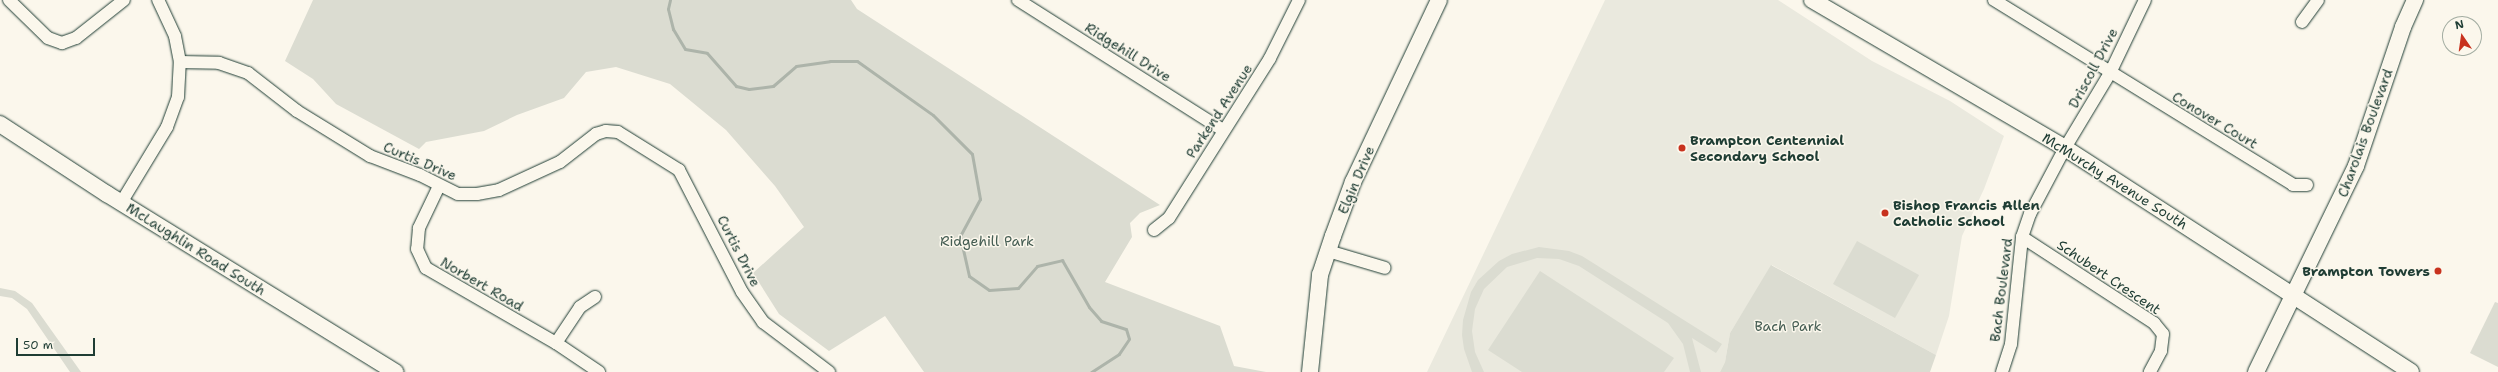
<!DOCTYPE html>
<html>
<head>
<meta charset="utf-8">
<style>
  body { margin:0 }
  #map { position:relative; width:2498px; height:372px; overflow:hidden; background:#fbf7ec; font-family:"Shantell Sans",sans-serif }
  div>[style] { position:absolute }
  .built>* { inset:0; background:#eae9de }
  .green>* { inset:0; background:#dbdcd1 }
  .stream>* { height:3px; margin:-1.5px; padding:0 1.5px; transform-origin:1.5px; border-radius:1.5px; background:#adb4aa }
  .roads { filter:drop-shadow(0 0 1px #1f3d34) drop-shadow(0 0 1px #1f3d34) }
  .street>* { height:12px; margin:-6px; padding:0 6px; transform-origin:6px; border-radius:6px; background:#fbf7ec }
  .secondary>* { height:16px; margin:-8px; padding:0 8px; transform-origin:8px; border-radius:8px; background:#fbf7ec }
  .dots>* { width:11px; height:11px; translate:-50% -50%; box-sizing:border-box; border:2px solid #fbf7ec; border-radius:50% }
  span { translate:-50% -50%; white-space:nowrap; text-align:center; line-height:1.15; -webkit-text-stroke:3px #fbf7ec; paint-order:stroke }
  .street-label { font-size:14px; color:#1f3d34 }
  .poi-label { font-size:14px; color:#1f3d34; font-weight:700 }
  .left { translate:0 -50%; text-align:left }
  .right { translate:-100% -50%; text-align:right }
  .park-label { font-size:14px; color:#455d53 }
  .north { position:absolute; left:2442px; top:16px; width:40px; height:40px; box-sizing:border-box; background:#fbf7ec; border:1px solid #a3ada2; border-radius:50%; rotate:347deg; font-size:11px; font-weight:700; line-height:16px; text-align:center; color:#1f3d34 }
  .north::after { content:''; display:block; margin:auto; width:14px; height:18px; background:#c8321e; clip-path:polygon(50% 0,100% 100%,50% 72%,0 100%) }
  .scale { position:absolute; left:16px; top:338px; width:79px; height:18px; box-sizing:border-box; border:2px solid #1f3d34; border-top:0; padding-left:5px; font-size:12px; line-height:14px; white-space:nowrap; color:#1f3d34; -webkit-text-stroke:3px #fbf7ec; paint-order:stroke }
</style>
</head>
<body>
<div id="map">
  <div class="built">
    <i style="clip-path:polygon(1605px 0,1778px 0,1872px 61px,1950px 101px,2004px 136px,1984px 189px,1962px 236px,1949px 316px,1936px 355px,1772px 265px,1730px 333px,1725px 362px,1720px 372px,1427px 372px)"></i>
  </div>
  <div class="green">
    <i style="clip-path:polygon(313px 0,851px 0,857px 9px,1160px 205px,1140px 213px,1130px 223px,1132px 237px,1105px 282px,1220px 326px,1234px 366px,1266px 372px,924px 372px,885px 316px,829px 351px,779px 314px,753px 273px,804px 227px,775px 186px,726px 130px,670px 84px,616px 67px,586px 72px,564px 98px,517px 115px,484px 131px,426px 142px,419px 149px,336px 104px,313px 79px,285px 61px)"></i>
    <i style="clip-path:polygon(1857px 241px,1919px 275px,1895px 318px,1833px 284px)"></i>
    <i style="clip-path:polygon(1539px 247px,1569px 251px,1582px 256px,1722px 344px,1716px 353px,1692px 338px,1701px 372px,1690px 372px,1683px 344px,1668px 323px,1579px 266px,1559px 259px,1537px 258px,1507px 267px,1484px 289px,1475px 309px,1472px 331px,1475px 352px,1484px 372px,1472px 372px,1464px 349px,1462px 335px,1463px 320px,1471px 292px,1478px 280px,1499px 261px,1512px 254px)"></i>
    <i style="clip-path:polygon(1771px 265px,1936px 355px,1930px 372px,1720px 372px,1725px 362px,1730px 333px)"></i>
    <i style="clip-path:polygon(1540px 271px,1674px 358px,1664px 372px,1522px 372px,1488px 350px)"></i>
    <i style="clip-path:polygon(0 288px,15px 291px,32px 303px,81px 372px,70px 372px,27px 309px,12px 298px,0 296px)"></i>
    <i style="clip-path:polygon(2495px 302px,2498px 303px,2498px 367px,2470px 353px)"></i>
  </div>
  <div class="stream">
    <i style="left:670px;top:0;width:9px;rotate:103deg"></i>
    <i style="left:668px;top:9px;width:21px;rotate:76deg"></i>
    <i style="left:673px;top:29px;width:23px;rotate:59deg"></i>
    <i style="left:685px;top:49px;width:22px;rotate:10deg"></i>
    <i style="left:707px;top:53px;width:44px;rotate:48.7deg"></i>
    <i style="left:736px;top:86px;width:13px;rotate:13deg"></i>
    <i style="left:749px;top:89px;width:24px;rotate:-7deg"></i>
    <i style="left:773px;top:86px;width:30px;rotate:-41deg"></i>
    <i style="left:796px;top:66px;width:34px;rotate:-8deg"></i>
    <i style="left:830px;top:61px;width:27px"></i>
    <i style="left:857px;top:61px;width:93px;rotate:35.4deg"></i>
    <i style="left:933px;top:115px;width:55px;rotate:45deg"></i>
    <i style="left:972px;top:154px;width:46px;rotate:79.9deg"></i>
    <i style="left:980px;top:199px;width:42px;rotate:118.4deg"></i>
    <i style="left:960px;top:236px;width:41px;rotate:77.3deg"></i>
    <i style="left:969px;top:276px;width:24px;rotate:35deg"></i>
    <i style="left:989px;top:290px;width:29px;rotate:-4deg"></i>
    <i style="left:1018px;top:288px;width:29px;rotate:-49deg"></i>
    <i style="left:1037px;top:266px;width:26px;rotate:-13deg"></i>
    <i style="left:1062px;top:260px;width:54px;rotate:60.1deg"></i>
    <i style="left:1089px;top:307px;width:18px;rotate:49deg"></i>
    <i style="left:1101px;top:321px;width:26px;rotate:18deg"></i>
    <i style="left:1126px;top:329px;width:10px;rotate:73deg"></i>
    <i style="left:1129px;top:339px;width:18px;rotate:124deg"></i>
    <i style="left:1119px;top:354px;width:33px;rotate:147deg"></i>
  </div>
  <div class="roads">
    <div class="street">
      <i style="left:9px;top:0;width:54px;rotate:44.3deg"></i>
      <i style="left:48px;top:38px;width:15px;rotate:20deg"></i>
      <i style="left:62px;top:43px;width:15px;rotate:-20deg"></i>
      <i style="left:76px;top:38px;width:61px;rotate:-38.4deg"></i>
      <i style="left:1018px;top:0;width:243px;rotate:32.4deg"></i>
      <i style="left:1994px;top:0;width:352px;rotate:31.7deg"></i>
      <i style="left:2293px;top:185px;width:14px"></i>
      <i style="left:2302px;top:22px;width:27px;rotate:-54deg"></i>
      <i style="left:180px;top:62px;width:39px;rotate:1deg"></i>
      <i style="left:219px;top:63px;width:31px;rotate:19deg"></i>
      <i style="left:248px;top:73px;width:62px;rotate:37.8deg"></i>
      <i style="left:297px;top:111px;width:86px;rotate:31.7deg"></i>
      <i style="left:370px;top:156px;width:53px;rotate:20.8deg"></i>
      <i style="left:420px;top:175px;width:42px;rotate:26.6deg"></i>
      <i style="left:458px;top:194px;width:19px"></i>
      <i style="left:477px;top:194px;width:22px;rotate:-10deg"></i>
      <i style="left:499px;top:190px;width:67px;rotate:-24.7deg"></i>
      <i style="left:560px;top:162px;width:46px;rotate:-37.9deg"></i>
      <i style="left:596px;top:134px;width:10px;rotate:-17deg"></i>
      <i style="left:606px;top:131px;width:12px;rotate:5deg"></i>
      <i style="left:618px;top:132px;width:72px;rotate:31.9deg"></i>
      <i style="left:679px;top:170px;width:137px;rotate:62.7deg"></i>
      <i style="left:742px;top:292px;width:37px;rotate:55deg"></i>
      <i style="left:763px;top:322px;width:83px;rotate:37.1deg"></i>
      <i style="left:439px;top:186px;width:47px;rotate:115.5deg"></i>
      <i style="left:419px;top:228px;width:21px;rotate:95deg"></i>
      <i style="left:417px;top:249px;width:21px;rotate:65deg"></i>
      <i style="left:426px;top:268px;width:150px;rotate:30deg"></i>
      <i style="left:556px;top:343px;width:52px;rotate:34deg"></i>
      <i style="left:121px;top:203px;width:89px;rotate:-58.8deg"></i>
      <i style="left:167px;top:127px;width:32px;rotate:-70deg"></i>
      <i style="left:178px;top:97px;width:35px;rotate:-87deg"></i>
      <i style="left:180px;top:62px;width:26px;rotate:-101deg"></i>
      <i style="left:175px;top:36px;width:40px;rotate:-115deg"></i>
      <i style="left:1154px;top:230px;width:19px;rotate:-39deg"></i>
      <i style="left:1169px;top:218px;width:189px;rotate:-57.7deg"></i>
      <i style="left:1270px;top:58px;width:65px;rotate:-63.4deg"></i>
      <i style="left:2022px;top:237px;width:158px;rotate:33.1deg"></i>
      <i style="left:2154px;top:323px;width:14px;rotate:51deg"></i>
      <i style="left:2163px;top:334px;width:17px;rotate:97deg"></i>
      <i style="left:2161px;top:351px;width:24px;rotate:118deg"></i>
      <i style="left:1328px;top:251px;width:59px;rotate:16.6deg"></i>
      <i style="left:556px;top:343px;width:43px;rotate:-56.3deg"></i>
      <i style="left:580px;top:307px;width:18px;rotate:-34deg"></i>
      <i style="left:2002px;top:372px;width:29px;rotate:-72deg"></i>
      <i style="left:2011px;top:344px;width:108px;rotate:-84.1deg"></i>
      <i style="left:2022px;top:237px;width:24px;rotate:-71deg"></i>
      <i style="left:2030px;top:214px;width:75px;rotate:-62.1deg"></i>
      <i style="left:2065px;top:148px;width:87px;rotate:-59deg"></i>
      <i style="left:2110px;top:73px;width:81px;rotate:-64.4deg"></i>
    </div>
    <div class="secondary">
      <i style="left:1812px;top:0;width:293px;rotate:30.3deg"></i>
      <i style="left:2065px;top:148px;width:412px;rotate:32.9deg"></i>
      <i style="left:0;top:124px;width:128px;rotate:33.2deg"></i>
      <i style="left:107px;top:194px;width:339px;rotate:31.7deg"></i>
      <i style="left:1310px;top:372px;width:98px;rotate:-84.1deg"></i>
      <i style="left:1320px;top:275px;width:41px;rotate:-71.6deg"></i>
      <i style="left:1333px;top:236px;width:58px;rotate:-69.7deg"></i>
      <i style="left:1353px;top:182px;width:201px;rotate:-64.7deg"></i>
      <i style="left:2256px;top:372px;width:229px;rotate:-64.1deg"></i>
      <i style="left:2356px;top:166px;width:147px;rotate:-71.3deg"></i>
      <i style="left:2403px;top:27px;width:30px;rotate:-66deg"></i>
    </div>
  </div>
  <div class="dots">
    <i style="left:1682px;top:148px;background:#c8321e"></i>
    <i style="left:1885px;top:213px;background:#c8321e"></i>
    <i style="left:2438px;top:271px;background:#c8321e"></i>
  </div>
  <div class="street-label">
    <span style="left:1128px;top:52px;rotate:32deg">Ridgehill Drive</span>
    <span style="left:2093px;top:68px;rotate:-62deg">Driscoll Drive</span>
    <span style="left:1219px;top:111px;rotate:-57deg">Parkend Avenue</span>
    <span style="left:2215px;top:120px;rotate:31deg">Conover Court</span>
    <span style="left:2365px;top:133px;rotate:-70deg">Charolais Boulevard</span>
    <span style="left:420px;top:161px;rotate:23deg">Curtis Drive</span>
    <span style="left:1356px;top:180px;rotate:-67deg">Elgin Drive</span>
    <span style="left:2115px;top:181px;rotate:32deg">McMurchy Avenue South</span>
    <span style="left:196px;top:249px;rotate:32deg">McLaughlin Road South</span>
    <span style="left:739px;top:251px;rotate:63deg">Curtis Drive</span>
    <span style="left:2109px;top:277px;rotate:34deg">Schubert Crescent</span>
    <span style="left:482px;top:284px;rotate:30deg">Norbert Road</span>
    <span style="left:2001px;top:290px;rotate:-83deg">Bach Boulevard</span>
  </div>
  <div class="poi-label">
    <span class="left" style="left:1690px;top:148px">Brampton Centennial<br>Secondary School</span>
    <span class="left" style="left:1893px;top:213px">Bishop Francis Allen<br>Catholic School</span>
    <span class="right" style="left:2430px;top:271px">Brampton Towers</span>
  </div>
  <div class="park-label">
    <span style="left:987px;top:241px">Ridgehill Park</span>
    <span style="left:1788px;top:326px">Bach Park</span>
  </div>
  <div class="north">N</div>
  <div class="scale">50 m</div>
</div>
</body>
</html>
